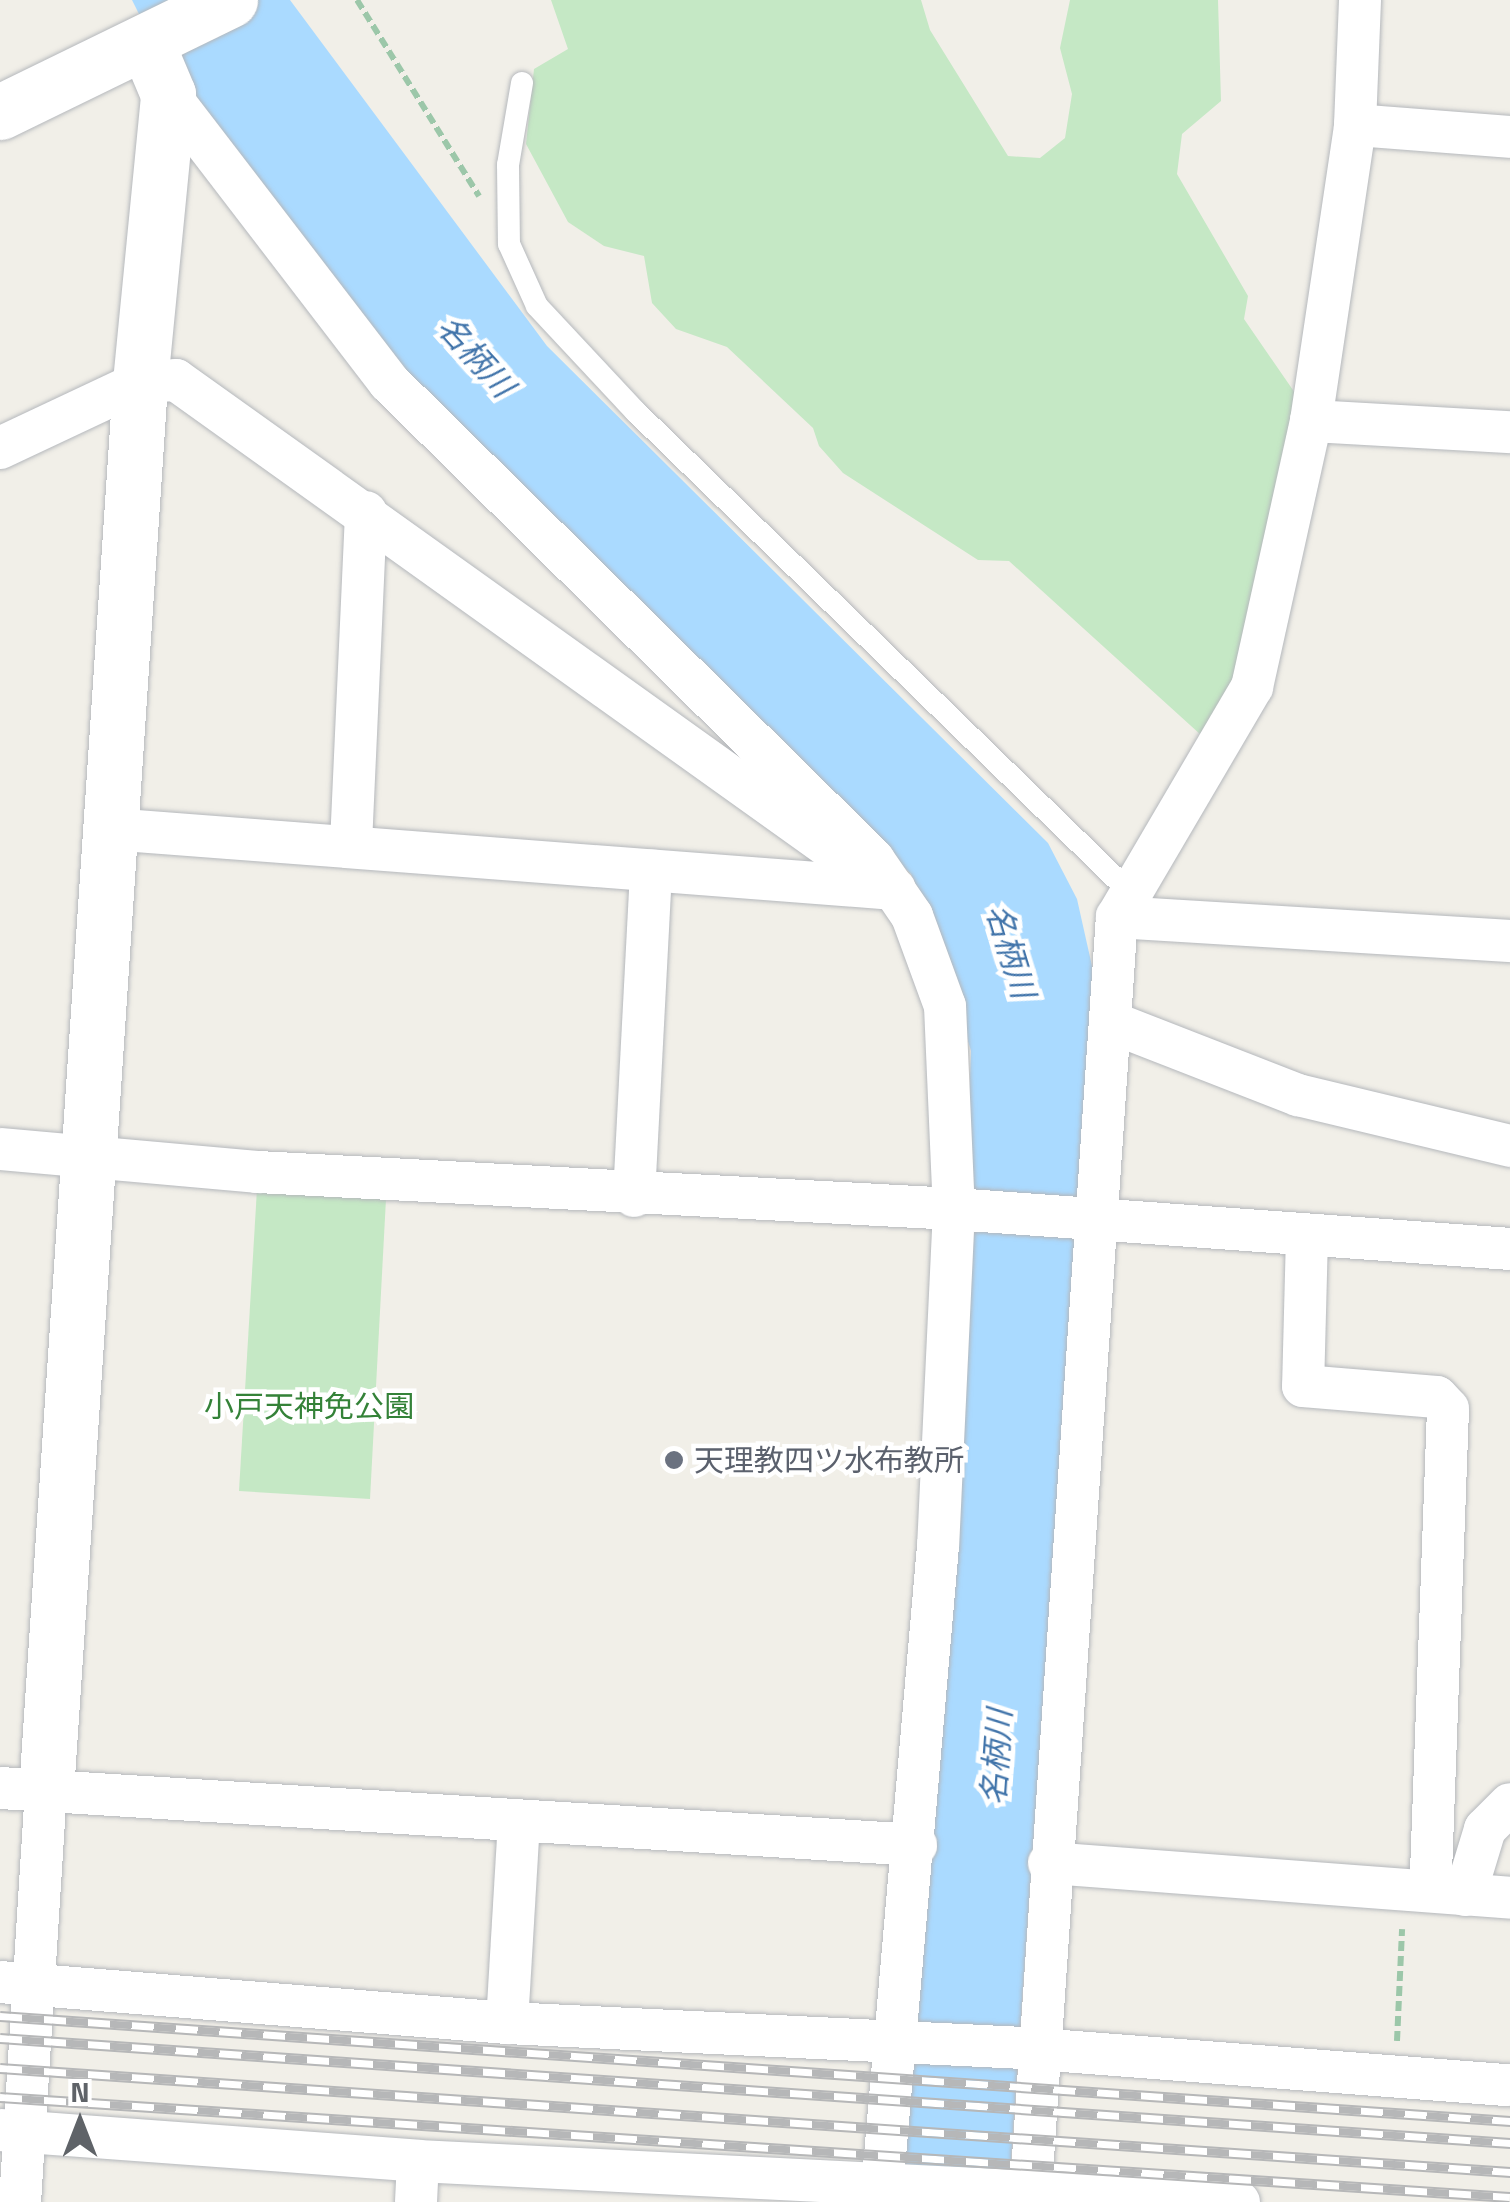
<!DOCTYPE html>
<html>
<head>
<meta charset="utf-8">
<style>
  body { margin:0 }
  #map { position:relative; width:1510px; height:2202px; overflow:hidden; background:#f1efe8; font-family:"Titillium Web","Noto Sans JP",sans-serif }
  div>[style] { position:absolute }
  .green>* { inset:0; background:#c5e8c5 }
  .water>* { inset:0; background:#aadaff }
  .path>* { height:6px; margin-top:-3px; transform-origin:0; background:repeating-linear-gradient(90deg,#9cc7a9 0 10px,transparent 0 15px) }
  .roads { filter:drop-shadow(0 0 2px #b5b8bc) drop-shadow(0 0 2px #b5b8bc) }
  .lane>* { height:22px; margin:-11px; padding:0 11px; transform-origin:11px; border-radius:11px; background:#fff }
  .street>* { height:42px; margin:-21px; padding:0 21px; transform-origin:21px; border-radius:21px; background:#fff }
  .secondary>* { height:55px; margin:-27.5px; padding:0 27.5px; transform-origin:27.5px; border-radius:27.5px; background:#fff }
  .rail>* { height:11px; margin-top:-5.5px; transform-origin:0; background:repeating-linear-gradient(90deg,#fff 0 22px,#b6b7b8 0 44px); box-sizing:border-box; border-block:2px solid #b6b7b8 }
  .dots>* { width:28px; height:28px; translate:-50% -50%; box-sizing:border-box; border:5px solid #fff; border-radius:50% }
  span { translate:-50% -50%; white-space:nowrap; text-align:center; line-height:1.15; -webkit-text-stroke:9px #fff; paint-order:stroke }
  .park-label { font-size:30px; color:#348238 }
  .worship-label { font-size:30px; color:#5b616d }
  .left { translate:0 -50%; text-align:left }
  .water-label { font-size:32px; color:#4174aa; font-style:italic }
  .north { position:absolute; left:30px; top:2072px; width:100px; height:100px; -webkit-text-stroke:8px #fff; paint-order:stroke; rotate:0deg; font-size:28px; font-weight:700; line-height:40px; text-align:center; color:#5f6368 }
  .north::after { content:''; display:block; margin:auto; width:35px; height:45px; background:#5f6368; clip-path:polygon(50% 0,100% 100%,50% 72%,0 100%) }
</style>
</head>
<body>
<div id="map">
  <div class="green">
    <i style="clip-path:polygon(551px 0,921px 0,930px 30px,1008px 156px,1040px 158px,1065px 138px,1072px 94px,1060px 48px,1070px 0,1218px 0,1221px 101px,1182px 134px,1177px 174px,1248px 296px,1244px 319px,1295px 393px,1295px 420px,1239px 673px,1201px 735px,1009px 561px,978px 560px,843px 473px,819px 446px,813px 428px,727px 347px,676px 329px,652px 303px,644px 256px,604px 246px,568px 222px,526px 144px,534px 69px,568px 49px)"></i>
    <i style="clip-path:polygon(258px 1172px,387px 1180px,370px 1499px,239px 1491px)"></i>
  </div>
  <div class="water">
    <i style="clip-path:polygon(132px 0,290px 0,547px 346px,1048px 843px,1077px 899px,1094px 975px,1008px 2202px,891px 2202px,958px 1397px,971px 1051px,929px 912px,911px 874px,449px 424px,176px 88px)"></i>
  </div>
  <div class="path">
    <i style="left:357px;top:0;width:231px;rotate:58.1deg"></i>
    <i style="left:1397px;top:2041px;width:112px;rotate:-87.4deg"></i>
  </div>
  <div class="roads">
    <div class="lane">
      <i style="left:522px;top:83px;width:83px;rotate:99.7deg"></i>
      <i style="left:508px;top:165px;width:79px;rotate:89.3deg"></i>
      <i style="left:509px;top:244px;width:68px;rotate:65.7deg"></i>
      <i style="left:537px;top:306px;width:144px;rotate:47deg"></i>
      <i style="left:635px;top:411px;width:692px;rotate:44.18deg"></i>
    </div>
    <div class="street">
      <i style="left:168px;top:94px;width:363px;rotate:52.5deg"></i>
      <i style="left:389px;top:382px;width:680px;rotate:44.58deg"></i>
      <i style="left:873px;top:859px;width:69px;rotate:55.6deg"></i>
      <i style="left:912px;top:916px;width:96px;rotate:69.9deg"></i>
      <i style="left:945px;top:1006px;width:203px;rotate:87.5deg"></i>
      <i style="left:954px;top:1209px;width:337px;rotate:92.7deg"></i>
      <i style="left:938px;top:1546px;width:658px;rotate:94.97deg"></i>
      <i style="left:1355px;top:125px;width:155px;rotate:4.4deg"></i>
      <i style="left:1311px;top:421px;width:199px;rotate:3.2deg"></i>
      <i style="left:0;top:448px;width:155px;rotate:-25.2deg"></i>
      <i style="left:140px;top:382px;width:36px;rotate:-3deg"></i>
      <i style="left:176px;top:380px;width:820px;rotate:35.57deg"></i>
      <i style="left:110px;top:829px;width:787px;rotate:4.37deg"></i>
      <i style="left:351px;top:844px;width:332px;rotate:-87.4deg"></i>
      <i style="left:1117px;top:917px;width:394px;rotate:3.5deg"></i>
      <i style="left:1113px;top:1023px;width:199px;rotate:21.3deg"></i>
      <i style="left:1298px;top:1095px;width:218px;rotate:13.5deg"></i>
      <i style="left:0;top:1149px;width:259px;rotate:5.1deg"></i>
      <i style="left:258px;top:1172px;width:697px;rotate:3.04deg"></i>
      <i style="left:954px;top:1209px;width:557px;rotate:4.11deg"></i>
      <i style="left:634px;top:1196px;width:326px;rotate:-87deg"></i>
      <i style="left:1307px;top:1236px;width:150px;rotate:91.5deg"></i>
      <i style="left:1303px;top:1386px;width:134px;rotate:4.7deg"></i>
      <i style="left:1437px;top:1397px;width:16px;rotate:47deg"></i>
      <i style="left:1448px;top:1409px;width:481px;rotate:92.1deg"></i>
      <i style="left:0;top:1788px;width:918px;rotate:3.56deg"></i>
      <i style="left:1049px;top:1863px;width:462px;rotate:4.3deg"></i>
      <i style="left:1465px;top:1895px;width:69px;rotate:-73.1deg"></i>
      <i style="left:1485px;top:1829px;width:35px;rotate:-45deg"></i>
      <i style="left:0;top:1982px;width:509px;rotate:4.62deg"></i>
      <i style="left:507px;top:2023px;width:518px;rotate:2.77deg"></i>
      <i style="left:1024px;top:2048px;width:487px;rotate:4.4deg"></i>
      <i style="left:507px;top:2023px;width:200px;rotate:-86.6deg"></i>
      <i style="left:0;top:2130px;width:419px;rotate:4.2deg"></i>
      <i style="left:418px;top:2161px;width:822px;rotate:2.86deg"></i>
      <i style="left:20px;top:2202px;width:412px;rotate:-86.4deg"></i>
      <i style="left:416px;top:2202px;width:41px;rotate:-87.2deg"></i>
      <i style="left:1030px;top:2202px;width:1288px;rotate:-86.13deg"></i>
      <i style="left:1117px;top:917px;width:267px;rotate:-59.6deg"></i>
      <i style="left:1252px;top:687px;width:272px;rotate:-77.5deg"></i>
      <i style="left:1311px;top:421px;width:299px;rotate:-81.5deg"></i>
      <i style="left:1355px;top:125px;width:125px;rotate:-87.7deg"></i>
    </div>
    <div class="secondary">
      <i style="left:0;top:112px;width:256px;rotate:-26deg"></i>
      <i style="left:46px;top:1791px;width:1412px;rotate:-86.18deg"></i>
      <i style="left:140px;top:382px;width:289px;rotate:-84.4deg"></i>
      <i style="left:168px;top:94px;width:56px;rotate:-112.9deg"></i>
    </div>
  </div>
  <div class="rail">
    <i style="left:0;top:2016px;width:1514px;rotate:3.98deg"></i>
    <i style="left:0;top:2038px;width:1514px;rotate:3.98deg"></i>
    <i style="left:0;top:2068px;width:1514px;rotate:3.94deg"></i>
    <i style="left:0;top:2097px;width:1513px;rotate:3.79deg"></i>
  </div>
  <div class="dots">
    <i style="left:674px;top:1460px;background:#6b7280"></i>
  </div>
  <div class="park-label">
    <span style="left:309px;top:1406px">小戸天神免公園</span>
  </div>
  <div class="worship-label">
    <span class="left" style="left:694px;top:1460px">天理教四ツ水布教所</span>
  </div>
  <div class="water-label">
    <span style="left:476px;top:356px;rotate:48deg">名柄川</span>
    <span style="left:1011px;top:951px;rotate:73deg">名柄川</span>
    <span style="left:996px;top:1757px;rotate:-86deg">名柄川</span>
  </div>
  <div class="north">N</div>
</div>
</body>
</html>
